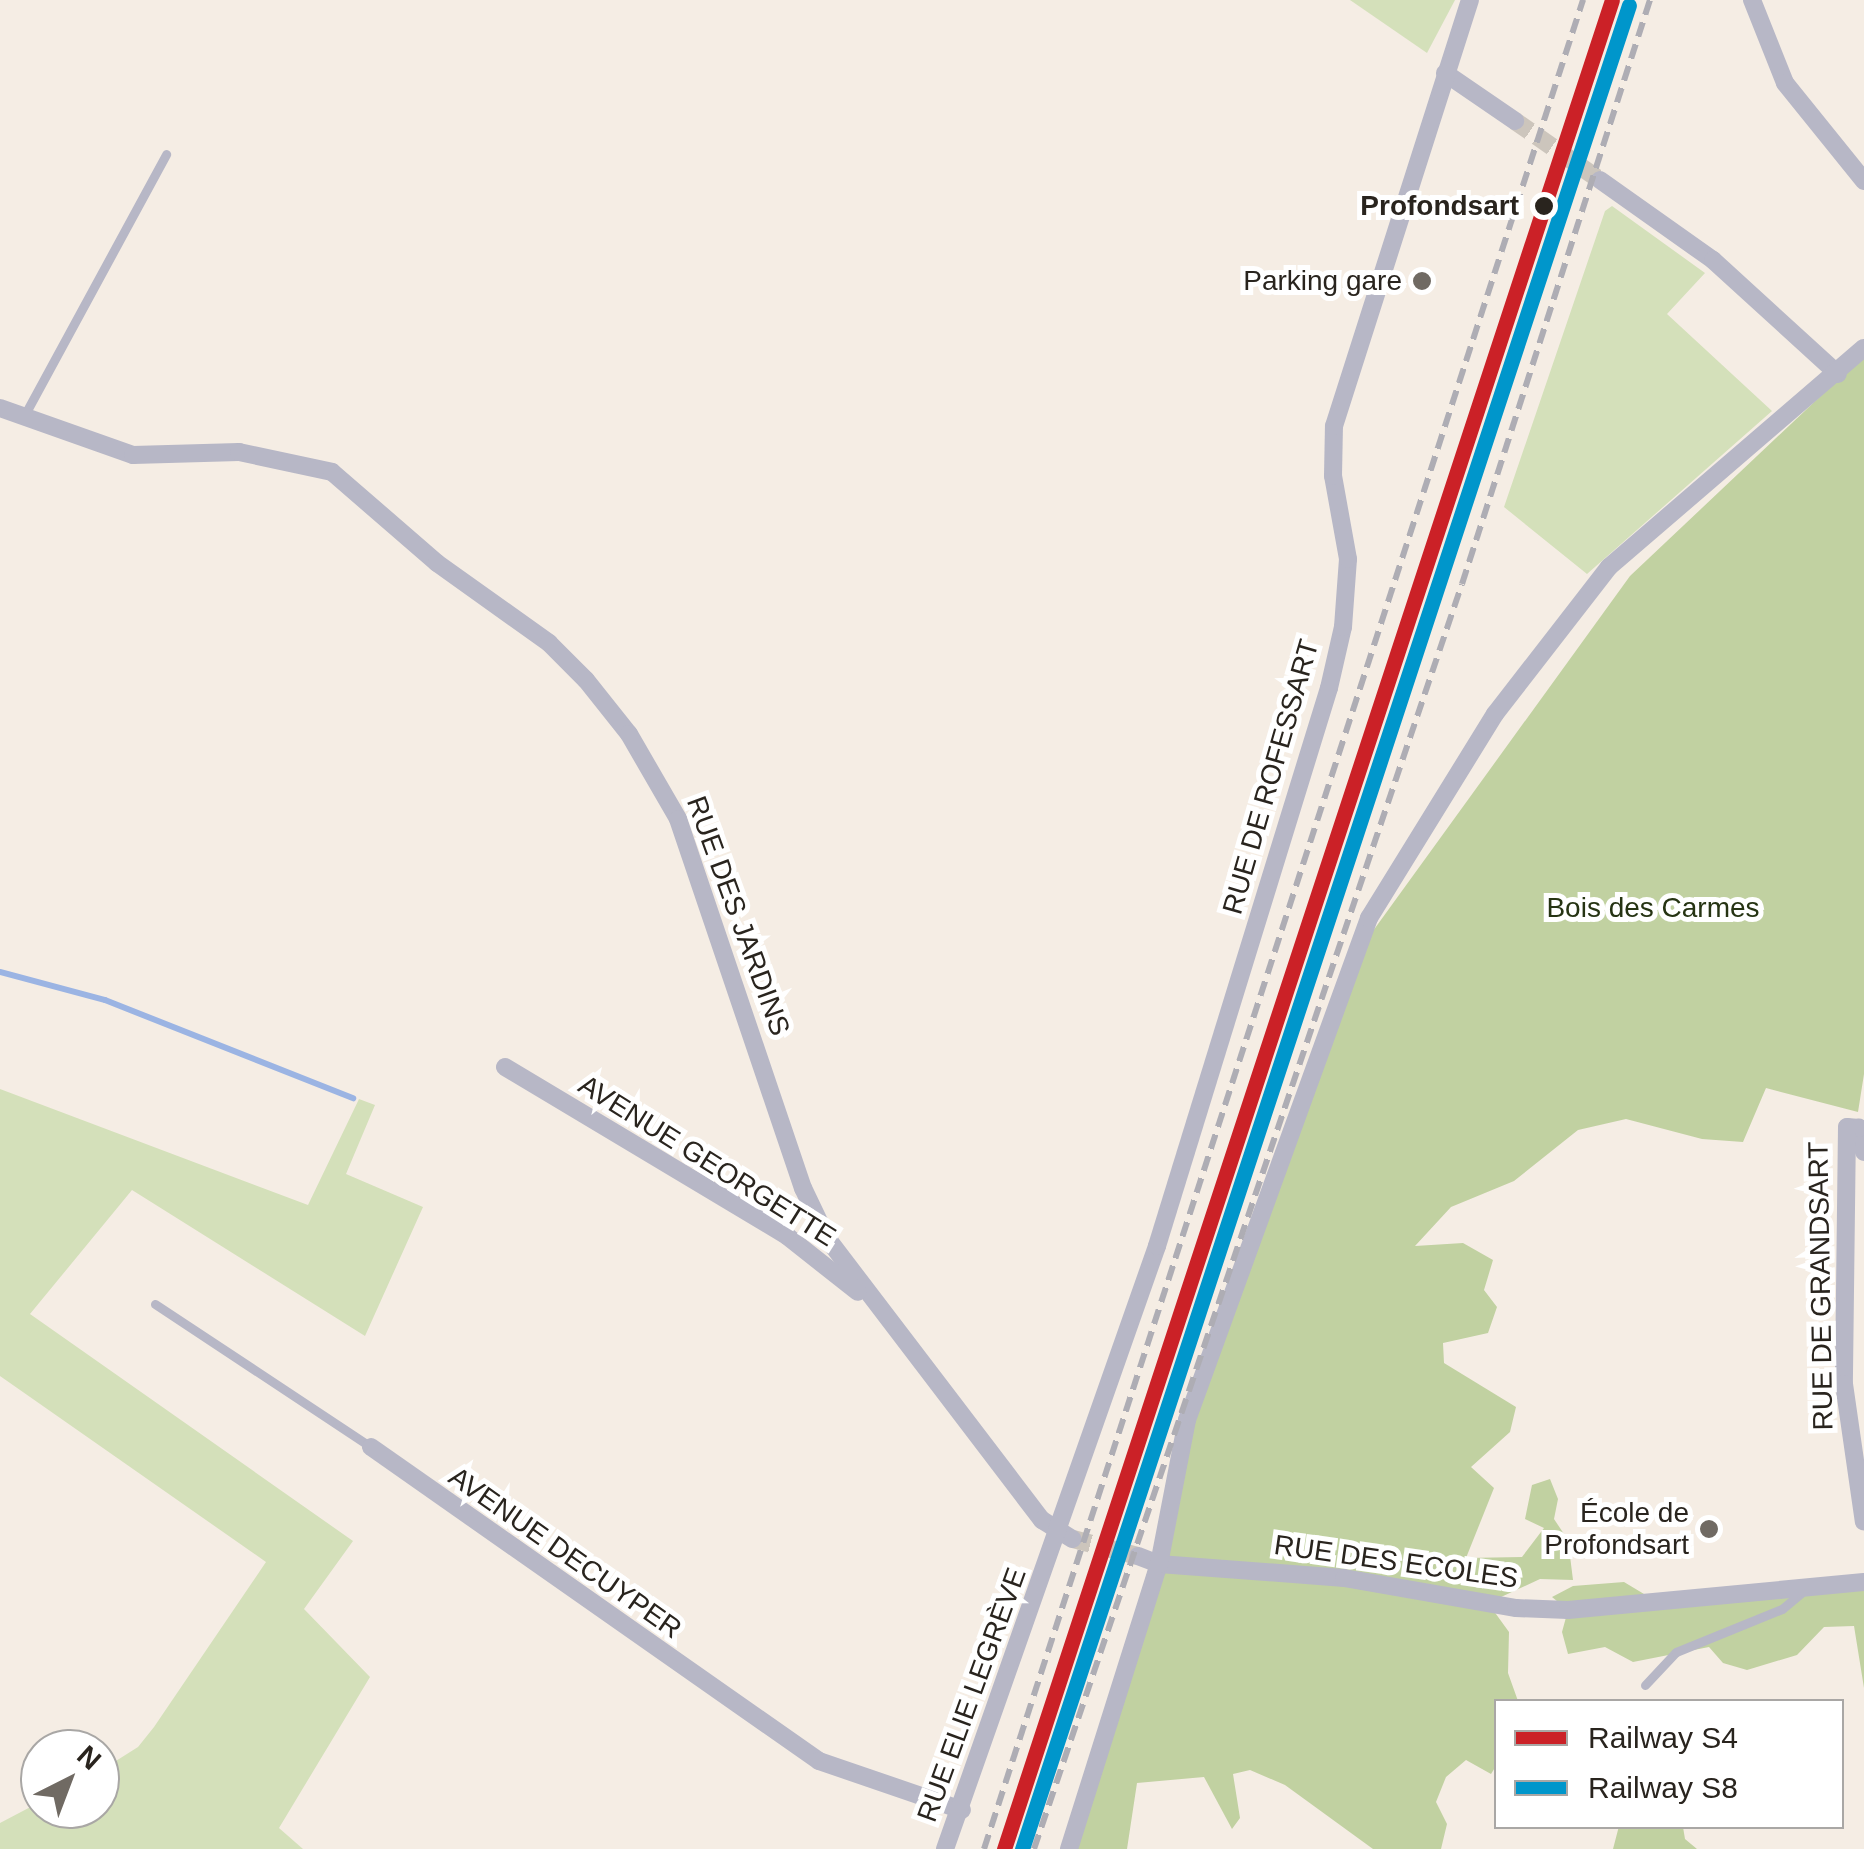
<!DOCTYPE html>
<html>
<head>
<meta charset="utf-8">
<style>
  body { margin:0 }
  #map { position:relative; width:1864px; height:1849px; overflow:hidden; background:#f5ede4; font-family:Arial,sans-serif }
  div>[style] { position:absolute }
  .green>* { inset:0; background:#d4e0ba }
  .forest>* { inset:0; background:#c1d1a1 }
  .stream>* { height:6px; margin:-3px; padding:0 3px; transform-origin:3px; border-radius:3px; background:#9bb4e3 }
  .street-tunnel>* { height:18px; margin-top:-9px; transform-origin:0; background:repeating-linear-gradient(90deg,#ccc5bc 0 18px,transparent 0 27px) }
  .lane>* { height:9px; margin:-4.5px; padding:0 4.5px; transform-origin:4.5px; border-radius:4.5px; background:#b7b7c6 }
  .street>* { height:18px; margin:-9px; padding:0 9px; transform-origin:9px; border-radius:9px; background:#b7b7c6 }
  .rail>* { height:6px; margin-top:-3px; transform-origin:0; background:repeating-linear-gradient(90deg,#aeadb4 0 15px,transparent 0 23px) }
  .rail-1>* { height:15px; margin:-7.5px; padding:0 7.5px; transform-origin:7.5px; border-radius:7.5px; background:#cb2127 }
  .rail-2>* { height:15px; margin:-7.5px; padding:0 7.5px; transform-origin:7.5px; border-radius:7.5px; background:#0096cb }
  .dots>* { width:28px; height:28px; translate:-50% -50%; box-sizing:border-box; border:5px solid #fff; border-radius:50% }
  span { translate:-50% -50%; white-space:nowrap; text-align:center; line-height:1.15; -webkit-text-stroke:10px #fff; paint-order:stroke }
  .stop-label { font-size:28px; color:#29241e; font-weight:700 }
  .right { translate:-100% -50%; text-align:right }
  .poi-label { font-size:28px; color:#29241e }
  .street-label { font-size:28px; color:#29241e }
  .park-label { font-size:28px; color:#263413 }
  .legend { position:absolute; left:1494px; top:1699px; width:350px; height:130px; box-sizing:border-box; background:#fff; border:2px solid #a9a7a5; margin:0; padding:12px 18px; list-style:none; font-size:30px; color:#29241e }
  .legend li { display:flex; align-items:center; gap:20px; height:50px }
  .legend b { width:50px; border:2px solid #a9a7a5 }
  .north { position:absolute; left:20px; top:1729px; width:100px; height:100px; box-sizing:border-box; background:#fff; border:2px solid #a9a7a5; border-radius:50%; rotate:42deg; font-size:28px; font-weight:700; line-height:40px; text-align:center; color:#29241e }
  .north::after { content:''; display:block; margin:auto; width:35px; height:45px; background:#706a63; clip-path:polygon(50% 0,100% 100%,50% 72%,0 100%) }
</style>
</head>
<body>
<div id="map">
  <div class="green">
    <i style="clip-path:polygon(1350px 0,1455px 0,1427px 53px)"></i>
    <i style="clip-path:polygon(1612px 206px,1705px 273px,1667px 314px,1772px 411px,1587px 574px,1504px 507px,1605px 211px)"></i>
    <i style="clip-path:polygon(0 1089px,308px 1205px,359px 1099px,375px 1105px,346px 1174px,423px 1207px,365px 1336px,132px 1190px,30px 1314px,353px 1541px,304px 1609px,370px 1677px,279px 1828px,303px 1849px,0 1849px,0 1823px,40px 1802px,40px 1809px,100px 1809px,100px 1771px,138px 1747px,154px 1727px,266px 1562px,0 1376px)"></i>
  </div>
  <div class="forest">
    <i style="clip-path:polygon(1864px 355px,1864px 1074px,1858px 1112px,1766px 1088px,1743px 1142px,1702px 1139px,1626px 1119px,1578px 1130px,1514px 1181px,1451px 1207px,1415px 1246px,1463px 1243px,1493px 1260px,1484px 1290px,1497px 1307px,1488px 1333px,1443px 1343px,1444px 1363px,1516px 1407px,1510px 1432px,1471px 1467px,1494px 1488px,1466px 1558px,1522px 1557px,1544px 1528px,1525px 1519px,1532px 1485px,1550px 1479px,1558px 1499px,1554px 1519px,1568px 1540px,1573px 1580px,1540px 1579px,1488px 1603px,1509px 1632px,1508px 1673px,1518px 1701px,1496px 1702px,1496px 1766px,1491px 1774px,1466px 1760px,1446px 1777px,1436px 1802px,1447px 1824px,1441px 1849px,1373px 1849px,1285px 1785px,1250px 1770px,1233px 1774px,1240px 1818px,1232px 1829px,1204px 1777px,1137px 1783px,1127px 1849px,1065px 1849px,1199px 1399px,1357px 953px,1630px 576px)"></i>
    <i style="clip-path:polygon(1624px 1582px,1649px 1597px,1864px 1582px,1864px 1688px,1854px 1626px,1824px 1627px,1797px 1655px,1747px 1670px,1723px 1663px,1709px 1647px,1633px 1662px,1605px 1647px,1568px 1654px,1562px 1632px,1568px 1610px,1552px 1597px,1573px 1586px)"></i>
    <i style="clip-path:polygon(1619px 1826px,1683px 1827px,1685px 1839px,1697px 1849px,1613px 1849px)"></i>
  </div>
  <div class="stream">
    <i style="left:0;top:972px;width:109px;rotate:14.9deg"></i>
    <i style="left:105px;top:1000px;width:267px;rotate:21.6deg"></i>
  </div>
  <div class="street-tunnel">
    <i style="left:1515px;top:121px;width:103px;rotate:34.8deg"></i>
    <i style="left:1073px;top:1539px;width:67px;rotate:14.7deg"></i>
  </div>
  <div class="lane">
    <i style="left:24px;top:416px;width:298px;rotate:-61.5deg"></i>
    <i style="left:155px;top:1304px;width:259px;rotate:33.5deg"></i>
    <i style="left:1645px;top:1685px;width:45px;rotate:-46.8deg"></i>
    <i style="left:1676px;top:1652px;width:114px;rotate:-22.1deg"></i>
    <i style="left:1782px;top:1609px;width:30px;rotate:-40deg"></i>
  </div>
  <div class="street">
    <i style="left:1752px;top:0;width:89px;rotate:68.3deg"></i>
    <i style="left:1785px;top:83px;width:126px;rotate:51.1deg"></i>
    <i style="left:1445px;top:73px;width:85px;rotate:34.4deg"></i>
    <i style="left:1600px;top:180px;width:138px;rotate:35.3deg"></i>
    <i style="left:1713px;top:260px;width:169px;rotate:42.4deg"></i>
    <i style="left:0;top:408px;width:141px;rotate:19.5deg"></i>
    <i style="left:133px;top:455px;width:106px;rotate:-1.6deg"></i>
    <i style="left:239px;top:452px;width:95px;rotate:12.1deg"></i>
    <i style="left:332px;top:472px;width:139px;rotate:40.9deg"></i>
    <i style="left:437px;top:563px;width:138px;rotate:35.5deg"></i>
    <i style="left:549px;top:643px;width:52px;rotate:45deg"></i>
    <i style="left:586px;top:680px;width:69px;rotate:51.5deg"></i>
    <i style="left:629px;top:734px;width:98px;rotate:60deg"></i>
    <i style="left:678px;top:819px;width:390px;rotate:71.3deg"></i>
    <i style="left:803px;top:1188px;width:55px;rotate:64.4deg"></i>
    <i style="left:827px;top:1238px;width:355px;rotate:52.7deg"></i>
    <i style="left:1042px;top:1520px;width:36px;rotate:32deg"></i>
    <i style="left:505px;top:1067px;width:329px;rotate:30.9deg"></i>
    <i style="left:787px;top:1236px;width:90px;rotate:38.3deg"></i>
    <i style="left:1864px;top:1152px;width:25px;rotate:-102deg"></i>
    <i style="left:1859px;top:1128px;width:12px;rotate:-175deg"></i>
    <i style="left:1847px;top:1127px;width:257px;rotate:90.7deg"></i>
    <i style="left:1844px;top:1384px;width:139px;rotate:81.8deg"></i>
    <i style="left:371px;top:1447px;width:547px;rotate:35.03deg"></i>
    <i style="left:819px;top:1761px;width:151px;rotate:18.9deg"></i>
    <i style="left:1138px;top:1556px;width:22px;rotate:21deg"></i>
    <i style="left:1159px;top:1564px;width:186px;rotate:4.3deg"></i>
    <i style="left:1344px;top:1578px;width:175px;rotate:9.9deg"></i>
    <i style="left:1516px;top:1608px;width:52px;rotate:2.2deg"></i>
    <i style="left:1568px;top:1610px;width:297px;rotate:-5.4deg"></i>
    <i style="left:945px;top:1849px;width:639px;rotate:-70.63deg"></i>
    <i style="left:1157px;top:1246px;width:584px;rotate:-72.87deg"></i>
    <i style="left:1329px;top:688px;width:63px;rotate:-77.1deg"></i>
    <i style="left:1343px;top:627px;width:68px;rotate:-85.8deg"></i>
    <i style="left:1348px;top:559px;width:84px;rotate:-100.2deg"></i>
    <i style="left:1333px;top:476px;width:50px;rotate:-88.9deg"></i>
    <i style="left:1334px;top:426px;width:447px;rotate:-72.3deg"></i>
    <i style="left:1069px;top:1849px;width:299px;rotate:-72.5deg"></i>
    <i style="left:1159px;top:1564px;width:147px;rotate:-79deg"></i>
    <i style="left:1187px;top:1420px;width:534px;rotate:-70.07deg"></i>
    <i style="left:1369px;top:918px;width:240px;rotate:-58.3deg"></i>
    <i style="left:1495px;top:714px;width:186px;rotate:-52.2deg"></i>
    <i style="left:1609px;top:567px;width:336px;rotate:-40.7deg"></i>
  </div>
  <div class="rail">
    <i style="left:984px;top:1849px;width:1944px;rotate:-72.05deg"></i>
    <i style="left:1034px;top:1849px;width:1335px;rotate:-71.31deg"></i>
    <i style="left:1462px;top:584px;width:614px;rotate:-72.16deg"></i>
  </div>
  <div class="rail-1">
    <i style="left:1004px;top:1849px;width:1946px;rotate:-71.8deg"></i>
  </div>
  <div class="rail-2">
    <i style="left:1022px;top:1849px;width:1941px;rotate:-71.78deg"></i>
  </div>
  <div class="dots">
    <i style="left:1544px;top:206px;background:#29241e"></i>
    <i style="left:1422px;top:281px;background:#706a63"></i>
    <i style="left:1709px;top:1529px;background:#706a63"></i>
  </div>
  <div class="stop-label">
    <span class="right" style="left:1519px;top:206px">Profondsart</span>
  </div>
  <div class="poi-label">
    <span class="right" style="left:1402px;top:281px">Parking gare</span>
    <span class="right" style="left:1689px;top:1529px">École de<br>Profondsart</span>
  </div>
  <div class="street-label">
    <span style="left:1271px;top:777px;rotate:-74deg">RUE DE ROFESSART</span>
    <span style="left:738px;top:916px;rotate:70deg">RUE DES JARDINS</span>
    <span style="left:707px;top:1161px;rotate:32deg">AVENUE GEORGETTE</span>
    <span style="left:1821px;top:1286px;rotate:-91deg">RUE DE GRANDSART</span>
    <span style="left:565px;top:1553px;rotate:35deg">AVENUE DECUYPER</span>
    <span style="left:1396px;top:1562px;rotate:8deg">RUE DES ECOLES</span>
    <span style="left:972px;top:1695px;rotate:-70deg">RUE ELIE LEGRÈVE</span>
  </div>
  <div class="park-label">
    <span style="left:1653px;top:908px">Bois des Carmes</span>
  </div>
  <ul class="legend">
  <li><b style="height:12px;background:#cb2127"></b>Railway S4</li>
  <li><b style="height:12px;background:#0096cb"></b>Railway S8</li>
  </ul>
  <div class="north">N</div>
</div>
</body>
</html>
